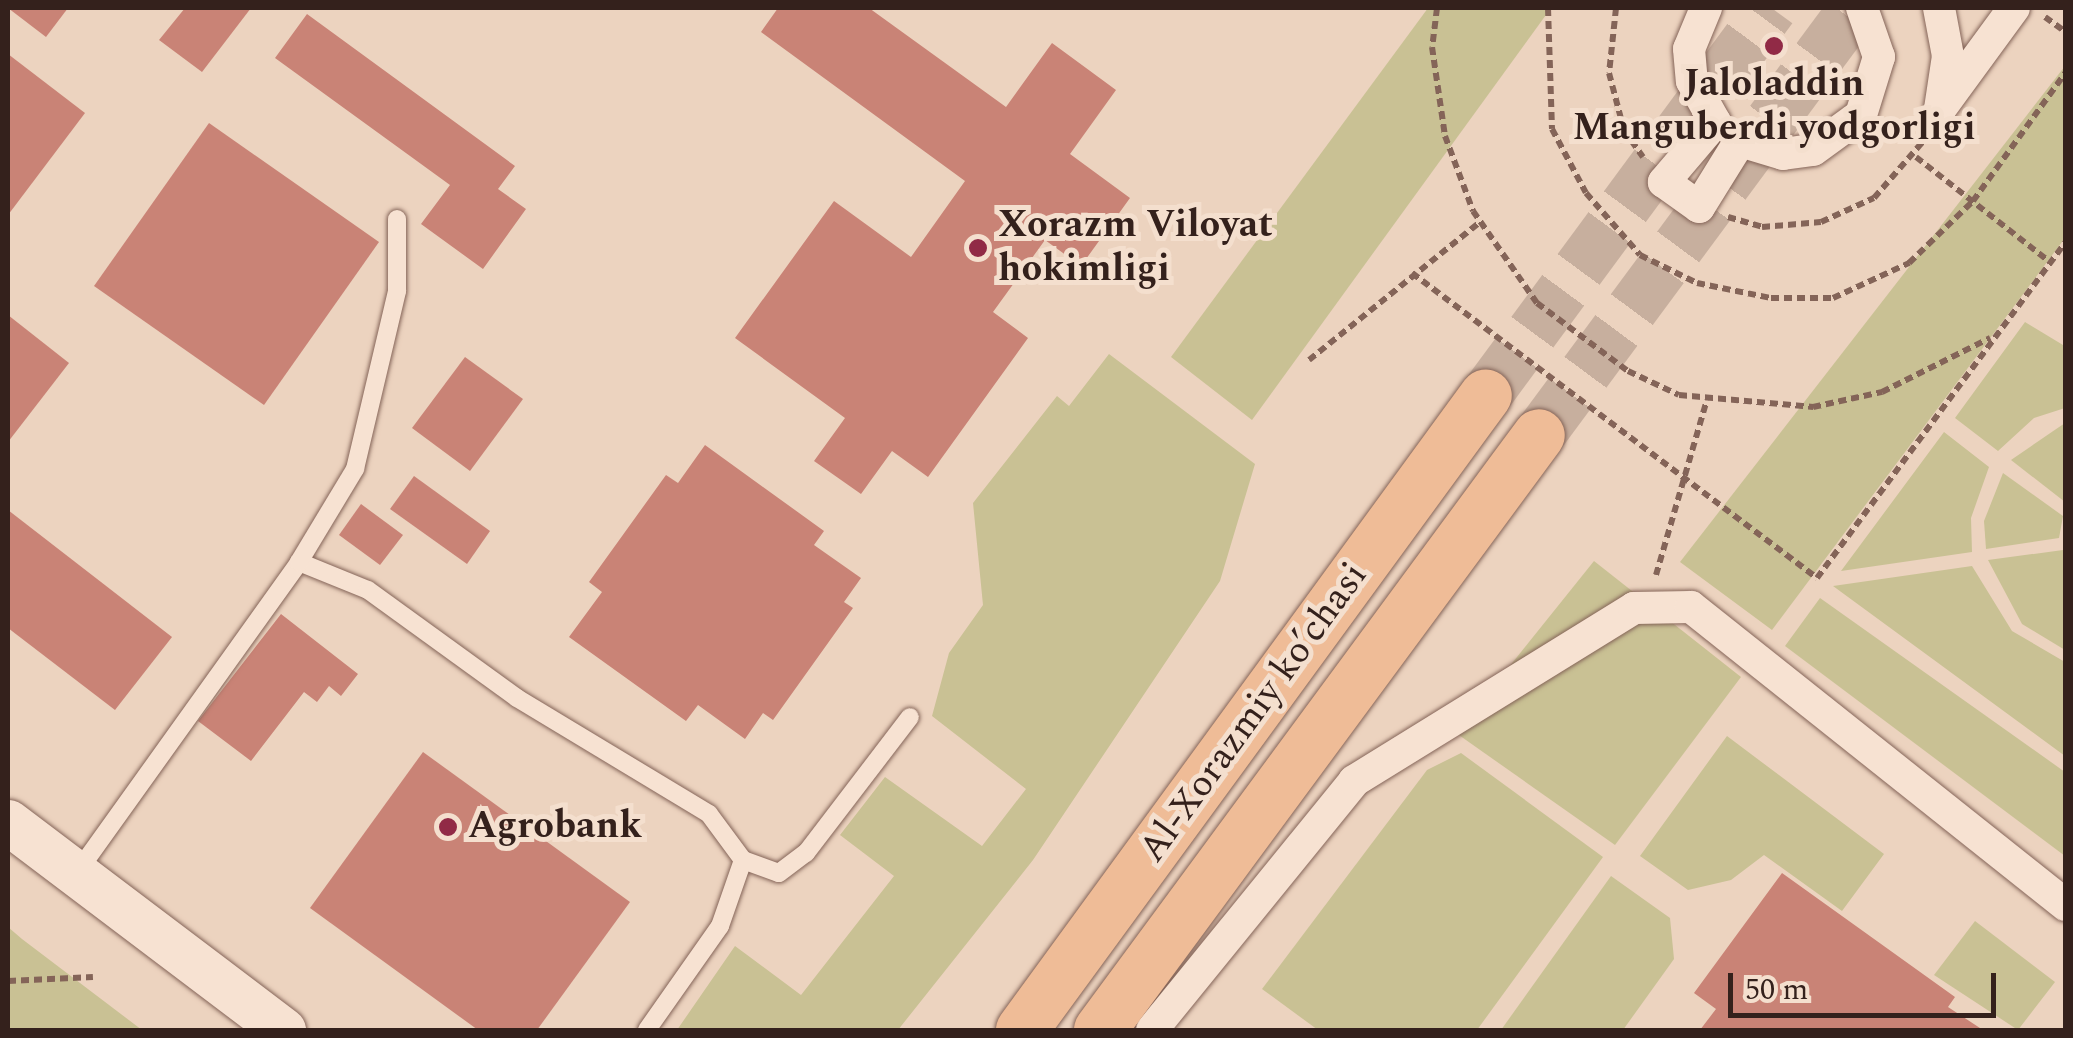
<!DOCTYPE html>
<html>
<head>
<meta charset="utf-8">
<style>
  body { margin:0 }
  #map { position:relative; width:2073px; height:1038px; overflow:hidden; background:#ecd3bf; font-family:Spectral,serif }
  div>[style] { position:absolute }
  .green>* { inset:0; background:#c9c194 }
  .building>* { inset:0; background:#c98376 }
  .primary-tunnel>* { height:52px; margin-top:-26px; transform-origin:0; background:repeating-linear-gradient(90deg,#c7af9e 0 52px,transparent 0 78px) }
  .path>* { height:6px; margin-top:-3px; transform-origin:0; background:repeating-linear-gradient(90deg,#846458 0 8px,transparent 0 13px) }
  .roads { filter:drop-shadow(0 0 2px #846458) drop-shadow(0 0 2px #846458) }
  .lane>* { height:18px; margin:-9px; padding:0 9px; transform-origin:9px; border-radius:9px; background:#f7e2d2 }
  .street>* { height:32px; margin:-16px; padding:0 16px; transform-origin:16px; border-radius:16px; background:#f7e2d2 }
  .secondary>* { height:45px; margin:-22.5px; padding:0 22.5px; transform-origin:22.5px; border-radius:22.5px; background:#f7e2d2 }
  .primary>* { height:52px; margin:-26px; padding:0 26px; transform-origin:26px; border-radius:26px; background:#efbc97 }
  .dots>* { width:28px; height:28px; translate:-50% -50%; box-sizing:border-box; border:5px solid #f4dfce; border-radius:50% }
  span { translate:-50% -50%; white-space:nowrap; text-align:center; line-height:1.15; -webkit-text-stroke:10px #f4dfce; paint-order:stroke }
  .poi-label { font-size:38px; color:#34211c; font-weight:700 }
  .left { translate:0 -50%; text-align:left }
  .street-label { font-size:38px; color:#34211c }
  .frame { position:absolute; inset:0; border:10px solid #34211c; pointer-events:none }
  .scale { position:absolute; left:1728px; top:973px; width:268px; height:45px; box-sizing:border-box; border:5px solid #34211c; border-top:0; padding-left:12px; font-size:30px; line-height:35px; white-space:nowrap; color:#34211c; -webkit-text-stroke:8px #f4dfce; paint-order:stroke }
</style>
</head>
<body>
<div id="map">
  <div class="green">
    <i style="clip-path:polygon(1428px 8px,1551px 8px,1252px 420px,1171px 357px)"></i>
    <i style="clip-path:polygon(2065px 66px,2065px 238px,1772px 630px,1680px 562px)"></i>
    <i style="clip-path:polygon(2025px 322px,2063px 345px,2065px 408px,2034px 418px,1998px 451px,1955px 418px)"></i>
    <i style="clip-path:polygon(1109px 354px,1255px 464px,1220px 581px,1033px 860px,898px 1030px,677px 1030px,735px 946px,801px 995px,894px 876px,840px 835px,885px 777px,982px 846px,1026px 789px,932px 716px,949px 653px,983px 605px,973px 503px,1057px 396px,1069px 406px)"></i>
    <i style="clip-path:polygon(2065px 423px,2066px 423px,2065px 502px,2011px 460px)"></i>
    <i style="clip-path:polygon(1944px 432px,1989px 467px,1971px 518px,1972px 552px,1841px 571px)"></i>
    <i style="clip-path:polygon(2003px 473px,2063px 516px,2059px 538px,1986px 549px,1984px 521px)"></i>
    <i style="clip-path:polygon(2063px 550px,2066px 553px,2065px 650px,2022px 624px,1988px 560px)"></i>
    <i style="clip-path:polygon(1594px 561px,1741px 677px,1615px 845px,1456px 733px)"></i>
    <i style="clip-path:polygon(1972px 566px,2012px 631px,2065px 662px,2065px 756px,1833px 586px)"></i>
    <i style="clip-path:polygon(1820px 598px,2065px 772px,2065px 856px,1785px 646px)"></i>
    <i style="clip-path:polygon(1727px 736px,1884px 854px,1842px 911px,1764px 855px,1731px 880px,1688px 890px,1640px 856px)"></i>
    <i style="clip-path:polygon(1461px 753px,1603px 857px,1477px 1030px,1318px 1030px,1262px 989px,1427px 770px)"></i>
    <i style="clip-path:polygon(1611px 876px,1670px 918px,1674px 959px,1623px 1030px,1501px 1030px)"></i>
    <i style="clip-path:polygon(1975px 921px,2055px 982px,2018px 1030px,1934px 975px)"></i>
    <i style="clip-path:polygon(8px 927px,22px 939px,142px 1030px,8px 1030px)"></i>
  </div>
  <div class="building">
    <i style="clip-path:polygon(8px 8px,68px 8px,46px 37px)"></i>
    <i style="clip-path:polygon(185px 8px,251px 8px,202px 72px,159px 40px)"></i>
    <i style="clip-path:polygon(778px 8px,869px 8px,1006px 107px,1052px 43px,1116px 90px,1070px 154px,1130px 198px,1081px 266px,1045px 240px,993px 312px,1028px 338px,928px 477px,892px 451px,861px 494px,814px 461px,845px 418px,735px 338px,834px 201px,911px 257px,965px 181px,761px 32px)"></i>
    <i style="clip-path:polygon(307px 14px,515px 166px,498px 189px,526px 209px,483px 269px,421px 224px,450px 185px,275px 58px)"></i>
    <i style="clip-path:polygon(8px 54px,85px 113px,8px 215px)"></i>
    <i style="clip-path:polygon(209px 123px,379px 242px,264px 405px,94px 286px)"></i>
    <i style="clip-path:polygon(8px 315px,69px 363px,8px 442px)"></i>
    <i style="clip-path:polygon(465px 357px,523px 399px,470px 471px,412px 428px)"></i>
    <i style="clip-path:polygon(705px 445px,824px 531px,814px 545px,861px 578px,844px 602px,853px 608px,773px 720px,763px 713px,745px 739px,698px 705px,686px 721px,569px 637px,602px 592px,589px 582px,666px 475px,678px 483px)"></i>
    <i style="clip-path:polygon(414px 476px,490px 531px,467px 564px,390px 509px)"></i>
    <i style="clip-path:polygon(361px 504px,403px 535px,380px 565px,339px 535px)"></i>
    <i style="clip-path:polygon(8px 510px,172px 637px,115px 710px,8px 628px)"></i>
    <i style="clip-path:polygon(281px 614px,358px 674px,341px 696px,329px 686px,317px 702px,304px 692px,251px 761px,198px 721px)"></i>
    <i style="clip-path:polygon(423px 752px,630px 902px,537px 1030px,478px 1030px,310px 908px)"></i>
    <i style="clip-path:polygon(1782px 873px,1955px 997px,1948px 1007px,1983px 1030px,1700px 1030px,1716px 1009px,1694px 993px)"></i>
  </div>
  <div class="primary-tunnel">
    <i style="left:1486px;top:395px;width:481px;rotate:-53.6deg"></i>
    <i style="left:1539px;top:435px;width:531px;rotate:-53.5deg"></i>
  </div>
  <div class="path">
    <i style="left:1437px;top:8px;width:39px;rotate:97deg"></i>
    <i style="left:1432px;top:47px;width:90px;rotate:81.7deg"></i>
    <i style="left:1445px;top:136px;width:80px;rotate:69.5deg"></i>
    <i style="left:1473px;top:211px;width:112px;rotate:55.2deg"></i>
    <i style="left:1537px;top:303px;width:114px;rotate:36.8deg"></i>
    <i style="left:1628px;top:371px;width:56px;rotate:25.2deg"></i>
    <i style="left:1679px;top:395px;width:135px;rotate:5.1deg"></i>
    <i style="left:1813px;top:407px;width:71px;rotate:-12.3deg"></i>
    <i style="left:1882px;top:392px;width:121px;rotate:-26.6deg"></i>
    <i style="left:1548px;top:8px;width:121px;rotate:88.1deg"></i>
    <i style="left:1552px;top:129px;width:72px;rotate:62deg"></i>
    <i style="left:1586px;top:193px;width:82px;rotate:48.9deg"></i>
    <i style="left:1640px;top:255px;width:64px;rotate:26.2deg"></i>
    <i style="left:1697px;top:283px;width:76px;rotate:11.5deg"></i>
    <i style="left:1771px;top:298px;width:62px"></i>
    <i style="left:1833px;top:298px;width:84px;rotate:-24.7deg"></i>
    <i style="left:1909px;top:263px;width:89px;rotate:-44.1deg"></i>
    <i style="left:1973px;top:201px;width:159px;rotate:-54.2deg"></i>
    <i style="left:1616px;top:8px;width:65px;rotate:96.1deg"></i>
    <i style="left:1609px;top:73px;width:59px;rotate:75.3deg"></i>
    <i style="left:1624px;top:130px;width:33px;rotate:55deg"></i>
    <i style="left:2045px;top:17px;width:26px;rotate:36deg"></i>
    <i style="left:1916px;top:157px;width:170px;rotate:38.1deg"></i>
    <i style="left:1728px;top:217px;width:35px;rotate:16deg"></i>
    <i style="left:1762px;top:227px;width:59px;rotate:-4.8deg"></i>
    <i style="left:1821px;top:222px;width:58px;rotate:-24.4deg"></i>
    <i style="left:1874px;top:198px;width:79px;rotate:-49.1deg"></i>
    <i style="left:1412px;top:273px;width:507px;rotate:36.98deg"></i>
    <i style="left:1817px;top:578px;width:419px;rotate:-53.5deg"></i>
    <i style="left:1309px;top:360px;width:220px;rotate:-38.9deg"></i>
    <i style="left:1656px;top:575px;width:182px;rotate:-73.8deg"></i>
    <i style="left:8px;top:981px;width:85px;rotate:-2.7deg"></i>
  </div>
  <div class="roads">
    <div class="lane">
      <i style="left:299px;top:562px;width:74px;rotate:22.1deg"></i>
      <i style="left:368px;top:590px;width:184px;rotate:35.9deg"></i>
      <i style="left:517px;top:698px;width:224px;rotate:31.1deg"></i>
      <i style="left:709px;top:814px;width:57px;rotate:53.5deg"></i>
      <i style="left:743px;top:860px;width:70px;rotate:109.2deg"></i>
      <i style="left:720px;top:926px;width:127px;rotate:125.1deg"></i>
      <i style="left:743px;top:860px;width:38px;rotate:20deg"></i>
      <i style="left:779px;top:873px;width:34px;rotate:-37deg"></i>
      <i style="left:806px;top:853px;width:171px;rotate:-52.6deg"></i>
      <i style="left:76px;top:874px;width:384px;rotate:-54.4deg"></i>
      <i style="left:299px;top:562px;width:109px;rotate:-58.9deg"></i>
      <i style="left:355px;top:469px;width:183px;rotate:-76.7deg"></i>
      <i style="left:397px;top:291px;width:72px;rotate:-90deg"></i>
    </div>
    <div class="street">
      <i style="left:1706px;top:8px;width:44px;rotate:112.5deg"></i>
      <i style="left:1689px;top:49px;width:32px;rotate:85deg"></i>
      <i style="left:1692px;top:81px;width:47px;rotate:60.7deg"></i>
      <i style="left:1715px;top:122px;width:79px;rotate:130.4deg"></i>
      <i style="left:1664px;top:182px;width:43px;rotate:35.5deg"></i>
      <i style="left:1699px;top:207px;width:78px;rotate:-58.2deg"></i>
      <i style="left:1740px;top:141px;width:45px;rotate:16.8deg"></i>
      <i style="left:1783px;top:154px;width:30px;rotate:-8deg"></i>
      <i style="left:1813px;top:150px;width:59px;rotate:-36.1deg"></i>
      <i style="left:1861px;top:115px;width:61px;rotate:-72.8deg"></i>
      <i style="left:1879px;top:57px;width:52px;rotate:-109.1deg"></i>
      <i style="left:1939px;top:8px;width:49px;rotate:79.4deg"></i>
      <i style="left:1948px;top:56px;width:54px;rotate:98.6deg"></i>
      <i style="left:1940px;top:109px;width:125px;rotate:-53.8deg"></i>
      <i style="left:1152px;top:1030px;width:321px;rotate:-50.9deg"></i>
      <i style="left:1354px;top:781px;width:329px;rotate:-31.7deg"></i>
      <i style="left:1634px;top:608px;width:57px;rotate:-1deg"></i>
      <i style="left:1691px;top:607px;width:479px;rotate:38.5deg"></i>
    </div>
    <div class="secondary">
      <i style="left:8px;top:822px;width:345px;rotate:37.1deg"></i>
    </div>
    <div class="primary">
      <i style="left:1022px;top:1030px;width:786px;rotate:-53.84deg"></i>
      <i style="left:1100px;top:1030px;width:739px;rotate:-53.58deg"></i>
    </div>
  </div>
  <div class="dots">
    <i style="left:1774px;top:46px;background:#912a46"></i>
    <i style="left:978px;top:248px;background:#912a46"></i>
    <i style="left:448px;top:827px;background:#912a46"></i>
  </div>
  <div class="poi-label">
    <span style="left:1774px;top:107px">Jaloladdin<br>Manguberdi yodgorligi</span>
    <span class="left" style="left:998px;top:248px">Xorazm Viloyat<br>hokimligi</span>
    <span class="left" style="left:468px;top:827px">Agrobank</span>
  </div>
  <div class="street-label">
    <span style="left:1254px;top:713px;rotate:-54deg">Al-Xorazmiy ko’chasi</span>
  </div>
  <div class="frame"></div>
  <div class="scale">50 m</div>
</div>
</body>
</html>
